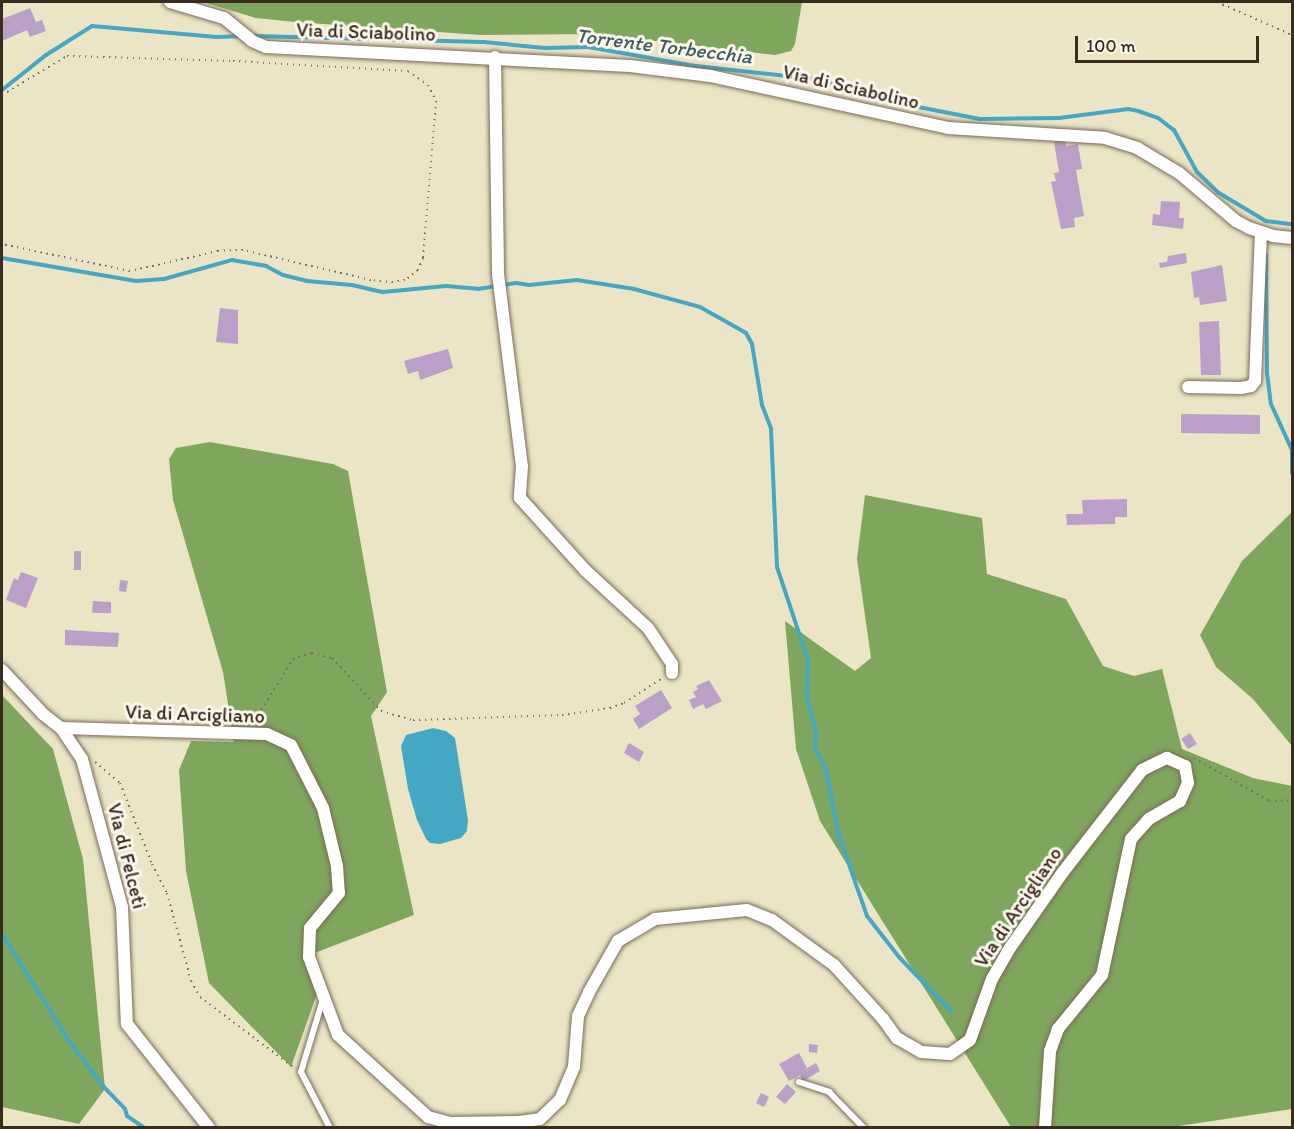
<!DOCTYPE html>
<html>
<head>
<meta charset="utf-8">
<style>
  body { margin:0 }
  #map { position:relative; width:1294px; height:1129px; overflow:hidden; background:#ebe5c6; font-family:Itim,sans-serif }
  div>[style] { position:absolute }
  .forest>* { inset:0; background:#7ea65d }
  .water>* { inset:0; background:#44a8c4 }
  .stream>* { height:4px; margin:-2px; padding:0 2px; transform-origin:2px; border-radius:2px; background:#44a8c4 }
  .building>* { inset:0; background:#baa0c8 }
  .path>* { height:2px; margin-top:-1px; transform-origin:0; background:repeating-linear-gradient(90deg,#796b59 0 1.5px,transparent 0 6px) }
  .roads { filter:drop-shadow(0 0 2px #796b59) drop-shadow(0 0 2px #796b59) }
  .lane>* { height:6px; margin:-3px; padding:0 3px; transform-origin:3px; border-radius:3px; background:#fff }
  .street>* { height:12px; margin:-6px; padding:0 6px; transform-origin:6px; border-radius:6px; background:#fff }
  span { translate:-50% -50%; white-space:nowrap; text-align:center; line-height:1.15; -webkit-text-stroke:6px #fbf7ec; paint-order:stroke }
  .street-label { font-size:20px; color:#3b2a1e }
  .water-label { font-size:21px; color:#3f5c60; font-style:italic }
  .frame { position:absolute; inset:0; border:3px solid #3b2a1e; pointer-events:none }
  .scale { position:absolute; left:1075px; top:36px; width:184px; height:27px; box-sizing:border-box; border:3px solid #3b2a1e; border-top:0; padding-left:8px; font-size:18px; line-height:21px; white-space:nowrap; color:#3b2a1e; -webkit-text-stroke:4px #fbf7ec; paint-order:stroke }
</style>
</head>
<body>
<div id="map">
  <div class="forest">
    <i style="clip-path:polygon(203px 2px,802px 2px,795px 44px,791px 51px,775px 55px,595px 34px,481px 35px,295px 22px,256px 18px)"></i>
    <i style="clip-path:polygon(210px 442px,333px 464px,348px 471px,387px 692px,371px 716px,414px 915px,304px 957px,317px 994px,291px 1067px,209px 983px,186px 871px,179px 770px,191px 741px,234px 742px,223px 672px,173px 500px,169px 459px,176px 448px)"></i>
    <i style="clip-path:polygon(865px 495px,982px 518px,987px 574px,1066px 599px,1103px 666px,1134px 676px,1162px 669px,1182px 749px,1253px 778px,1292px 786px,1292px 1109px,1172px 1127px,1011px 1127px,820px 821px,796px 749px,785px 621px,855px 671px,871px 658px,857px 559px)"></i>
    <i style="clip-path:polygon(1292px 512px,1292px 746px,1253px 699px,1216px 667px,1200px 635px,1242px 561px)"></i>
    <i style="clip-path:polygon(2px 695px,53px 749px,83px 859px,105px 1089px,79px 1124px,2px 1107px)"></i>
  </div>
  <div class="water">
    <i style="clip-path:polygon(433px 728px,446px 731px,455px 738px,468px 820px,467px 831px,461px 838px,440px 844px,430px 843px,426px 839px,417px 820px,408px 789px,401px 746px,406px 735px)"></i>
  </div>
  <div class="stream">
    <i style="left:251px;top:36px;width:232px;rotate:1.5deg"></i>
    <i style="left:483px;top:42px;width:62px;rotate:5.5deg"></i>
    <i style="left:545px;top:48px;width:43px;rotate:-1.3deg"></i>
    <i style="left:588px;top:47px;width:110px;rotate:10deg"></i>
    <i style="left:696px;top:66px;width:119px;rotate:6.3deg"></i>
    <i style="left:814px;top:79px;width:98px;rotate:15.5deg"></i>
    <i style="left:908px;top:105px;width:73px;rotate:11deg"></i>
    <i style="left:980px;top:119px;width:79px;rotate:-0.7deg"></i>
    <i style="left:1059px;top:118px;width:70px;rotate:-7.4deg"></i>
    <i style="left:1128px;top:109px;width:10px;rotate:11deg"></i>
    <i style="left:1138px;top:111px;width:21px;rotate:19deg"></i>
    <i style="left:1158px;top:118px;width:20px;rotate:37deg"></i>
    <i style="left:1174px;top:130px;width:48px;rotate:61.3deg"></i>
    <i style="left:1197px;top:172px;width:30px;rotate:44deg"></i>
    <i style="left:1219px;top:193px;width:55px;rotate:30.8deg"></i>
    <i style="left:1266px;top:221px;width:26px;rotate:7deg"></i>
    <i style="left:2px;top:90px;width:56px;rotate:-38.5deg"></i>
    <i style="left:46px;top:55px;width:54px;rotate:-32.2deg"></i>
    <i style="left:92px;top:26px;width:125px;rotate:5deg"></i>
    <i style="left:217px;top:37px;width:23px;rotate:-2deg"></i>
    <i style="left:1266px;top:255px;width:118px;rotate:89.5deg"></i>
    <i style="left:1267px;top:373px;width:31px;rotate:83deg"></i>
    <i style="left:1271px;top:404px;width:51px;rotate:65.5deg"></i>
    <i style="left:1292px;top:450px;width:23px;rotate:90deg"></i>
    <i style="left:2px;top:258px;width:136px;rotate:9.7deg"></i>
    <i style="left:136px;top:281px;width:28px;rotate:-4deg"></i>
    <i style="left:164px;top:279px;width:71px;rotate:-15.6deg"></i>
    <i style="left:232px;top:260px;width:35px;rotate:10deg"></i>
    <i style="left:266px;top:266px;width:19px;rotate:28deg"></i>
    <i style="left:283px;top:275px;width:25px;rotate:14deg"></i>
    <i style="left:307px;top:281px;width:45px;rotate:5.1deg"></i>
    <i style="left:352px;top:285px;width:32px;rotate:13deg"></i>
    <i style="left:383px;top:292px;width:63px;rotate:-5.4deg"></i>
    <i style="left:446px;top:286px;width:32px;rotate:5deg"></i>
    <i style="left:478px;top:289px;width:38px;rotate:-9deg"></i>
    <i style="left:516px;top:283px;width:13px;rotate:9deg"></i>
    <i style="left:529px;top:285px;width:48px;rotate:-5.9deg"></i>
    <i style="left:577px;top:280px;width:58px;rotate:9deg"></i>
    <i style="left:634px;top:289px;width:68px;rotate:15.3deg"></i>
    <i style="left:700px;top:307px;width:53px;rotate:29.5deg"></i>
    <i style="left:746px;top:333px;width:13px;rotate:61deg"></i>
    <i style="left:752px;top:344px;width:62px;rotate:80.7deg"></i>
    <i style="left:762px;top:405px;width:26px;rotate:69deg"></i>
    <i style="left:771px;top:429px;width:138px;rotate:87.5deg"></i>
    <i style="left:777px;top:567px;width:98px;rotate:71.6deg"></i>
    <i style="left:808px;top:660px;width:37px;rotate:92deg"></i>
    <i style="left:807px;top:697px;width:36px;rotate:76deg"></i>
    <i style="left:816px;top:732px;width:16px;rotate:94deg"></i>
    <i style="left:815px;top:748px;width:25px;rotate:63deg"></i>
    <i style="left:826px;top:770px;width:64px;rotate:79.2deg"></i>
    <i style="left:838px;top:833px;width:88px;rotate:70.7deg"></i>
    <i style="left:867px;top:916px;width:52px;rotate:52deg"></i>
    <i style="left:899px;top:957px;width:75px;rotate:46.1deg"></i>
    <i style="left:2px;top:934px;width:126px;rotate:57.9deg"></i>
    <i style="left:69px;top:1041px;width:56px;rotate:52.9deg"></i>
    <i style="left:103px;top:1086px;width:32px;rotate:46deg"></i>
    <i style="left:125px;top:1109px;width:7px;rotate:74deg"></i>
    <i style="left:127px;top:1116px;width:22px;rotate:34deg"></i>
  </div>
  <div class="building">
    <i style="clip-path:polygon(30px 8px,36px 22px,42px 20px,46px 31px,30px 37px,27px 30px,2px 41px,2px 19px)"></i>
    <i style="clip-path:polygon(1065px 141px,1066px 146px,1078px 144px,1082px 169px,1076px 170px,1084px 216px,1074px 218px,1075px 227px,1061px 229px,1051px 182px,1056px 181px,1054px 173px,1059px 172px,1054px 142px)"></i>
    <i style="clip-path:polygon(1161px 201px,1180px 202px,1179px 218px,1184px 218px,1183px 229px,1152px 225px,1153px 214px,1160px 215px)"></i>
    <i style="clip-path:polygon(1186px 253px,1187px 263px,1160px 268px,1159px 263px,1167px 262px,1168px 256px)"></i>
    <i style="clip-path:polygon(1222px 265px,1227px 301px,1200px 305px,1199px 297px,1194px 298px,1191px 272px)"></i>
    <i style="clip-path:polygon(220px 308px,238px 310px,238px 344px,216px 342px)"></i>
    <i style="clip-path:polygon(1219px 321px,1221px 375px,1201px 375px,1199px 322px)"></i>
    <i style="clip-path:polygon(448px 349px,453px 368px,420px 380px,418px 371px,408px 374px,404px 361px)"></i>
    <i style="clip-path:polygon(1181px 414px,1260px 415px,1260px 434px,1181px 433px)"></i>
    <i style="clip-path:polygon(1127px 499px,1127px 517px,1115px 517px,1115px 524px,1067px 525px,1066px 514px,1083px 514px,1082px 500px)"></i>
    <i style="clip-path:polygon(74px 551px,81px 551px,81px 570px,74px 570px)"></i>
    <i style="clip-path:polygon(21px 572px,38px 578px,26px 608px,6px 600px,14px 578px,18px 580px)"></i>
    <i style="clip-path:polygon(120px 580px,128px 581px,126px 592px,119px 591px)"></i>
    <i style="clip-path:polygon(93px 601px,111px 602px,111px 613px,92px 613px)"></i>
    <i style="clip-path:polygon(65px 630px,119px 633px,118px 647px,65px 645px)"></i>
    <i style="clip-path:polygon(709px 680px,722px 701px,706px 709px,703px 704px,693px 709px,689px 700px,696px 697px,693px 692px,698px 689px,696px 686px)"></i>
    <i style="clip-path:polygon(661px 690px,672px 708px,639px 729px,633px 719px,640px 714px,635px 706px)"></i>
    <i style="clip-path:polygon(1190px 733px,1197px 744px,1188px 749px,1181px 739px)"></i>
    <i style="clip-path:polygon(629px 743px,644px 752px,639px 762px,624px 753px)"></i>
    <i style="clip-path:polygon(809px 1044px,818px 1045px,817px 1053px,809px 1052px)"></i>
    <i style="clip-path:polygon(799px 1053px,807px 1068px,816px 1063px,820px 1071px,803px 1081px,800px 1075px,789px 1081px,779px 1064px)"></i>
    <i style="clip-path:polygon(787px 1084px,796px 1092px,785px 1104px,776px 1097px)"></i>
    <i style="clip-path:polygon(761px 1093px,769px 1097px,764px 1107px,756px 1103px)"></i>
  </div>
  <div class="path">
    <i style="left:1217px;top:2px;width:82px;rotate:23.7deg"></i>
    <i style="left:2px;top:95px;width:76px;rotate:-31deg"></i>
    <i style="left:67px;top:56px;width:166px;rotate:1.7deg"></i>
    <i style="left:233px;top:61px;width:175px;rotate:3.3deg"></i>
    <i style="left:408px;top:71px;width:24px;rotate:35deg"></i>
    <i style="left:428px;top:85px;width:18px;rotate:63deg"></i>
    <i style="left:436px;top:101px;width:158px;rotate:94.7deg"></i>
    <i style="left:423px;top:258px;width:13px;rotate:113deg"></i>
    <i style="left:418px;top:270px;width:16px;rotate:142deg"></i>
    <i style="left:405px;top:280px;width:12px;rotate:171deg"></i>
    <i style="left:393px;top:282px;width:22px;rotate:-175deg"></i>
    <i style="left:371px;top:280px;width:131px;rotate:-166.8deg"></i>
    <i style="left:243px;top:250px;width:25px;rotate:178deg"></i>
    <i style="left:218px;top:251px;width:90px;rotate:167.2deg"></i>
    <i style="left:130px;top:271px;width:131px;rotate:-168.1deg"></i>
    <i style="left:255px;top:720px;width:72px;rotate:-58.1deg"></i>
    <i style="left:293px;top:659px;width:20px;rotate:-18deg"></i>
    <i style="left:312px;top:653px;width:21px;rotate:14deg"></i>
    <i style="left:332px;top:658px;width:72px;rotate:47.2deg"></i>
    <i style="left:381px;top:711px;width:33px;rotate:16deg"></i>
    <i style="left:413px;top:720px;width:149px;rotate:-1.9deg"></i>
    <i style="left:562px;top:715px;width:49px;rotate:-8.3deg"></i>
    <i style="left:610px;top:708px;width:15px;rotate:-20deg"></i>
    <i style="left:624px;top:703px;width:44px;rotate:-33deg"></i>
    <i style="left:1194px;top:758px;width:86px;rotate:29.8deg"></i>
    <i style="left:1269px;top:801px;width:23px;rotate:-2deg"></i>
    <i style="left:95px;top:762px;width:33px;rotate:40deg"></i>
    <i style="left:120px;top:783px;width:87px;rotate:68.4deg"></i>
    <i style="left:152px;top:864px;width:33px;rotate:63deg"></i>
    <i style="left:167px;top:893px;width:91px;rotate:74.7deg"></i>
    <i style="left:191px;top:981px;width:18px;rotate:61deg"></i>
    <i style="left:200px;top:997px;width:116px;rotate:37deg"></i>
  </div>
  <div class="roads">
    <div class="lane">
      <i style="left:323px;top:999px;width:76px;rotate:106.8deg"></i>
      <i style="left:301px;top:1072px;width:63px;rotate:62.6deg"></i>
      <i style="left:799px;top:1082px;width:32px;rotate:18deg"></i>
      <i style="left:829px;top:1092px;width:50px;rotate:45.8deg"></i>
    </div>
    <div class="street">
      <i style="left:170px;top:2px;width:56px;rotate:16.5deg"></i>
      <i style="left:224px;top:18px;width:36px;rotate:39deg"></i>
      <i style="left:252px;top:41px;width:15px;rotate:23deg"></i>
      <i style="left:266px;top:47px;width:364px;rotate:3deg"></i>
      <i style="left:630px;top:66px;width:81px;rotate:7.1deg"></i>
      <i style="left:710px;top:76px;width:244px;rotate:12.3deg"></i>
      <i style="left:948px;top:128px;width:157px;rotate:3.6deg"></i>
      <i style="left:1105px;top:138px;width:34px;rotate:17deg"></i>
      <i style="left:1137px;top:148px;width:49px;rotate:30.8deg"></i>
      <i style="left:1179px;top:173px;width:75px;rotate:40.1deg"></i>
      <i style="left:1236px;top:221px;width:15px;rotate:28deg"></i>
      <i style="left:1249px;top:228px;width:25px;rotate:18deg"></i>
      <i style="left:1273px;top:236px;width:19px;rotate:6deg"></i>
      <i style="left:495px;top:57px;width:217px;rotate:89.2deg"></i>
      <i style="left:498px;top:274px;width:193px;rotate:82.9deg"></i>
      <i style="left:522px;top:466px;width:32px;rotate:94deg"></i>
      <i style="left:520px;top:498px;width:98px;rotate:47.9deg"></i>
      <i style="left:586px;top:571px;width:84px;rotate:42.6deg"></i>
      <i style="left:648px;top:628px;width:43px;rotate:56.3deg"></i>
      <i style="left:672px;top:664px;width:9px;rotate:90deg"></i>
      <i style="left:1188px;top:387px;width:53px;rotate:1.1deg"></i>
      <i style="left:1241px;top:388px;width:10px;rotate:-11deg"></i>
      <i style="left:1251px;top:386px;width:6px;rotate:-51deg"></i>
      <i style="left:1255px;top:381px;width:148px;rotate:-87.7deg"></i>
      <i style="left:2px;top:670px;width:60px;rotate:47deg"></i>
      <i style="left:43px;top:714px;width:23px;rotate:38deg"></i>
      <i style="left:61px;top:728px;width:37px;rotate:56deg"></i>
      <i style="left:82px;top:759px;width:153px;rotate:74.9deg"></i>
      <i style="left:122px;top:907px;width:117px;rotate:87.6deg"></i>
      <i style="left:127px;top:1024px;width:132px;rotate:51.7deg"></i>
      <i style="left:61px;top:728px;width:206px;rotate:1.7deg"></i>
      <i style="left:267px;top:734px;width:26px;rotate:25deg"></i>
      <i style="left:291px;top:745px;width:71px;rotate:63.1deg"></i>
      <i style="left:323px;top:808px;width:60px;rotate:76.4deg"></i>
      <i style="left:337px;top:866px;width:27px;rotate:86deg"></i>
      <i style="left:339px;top:893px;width:45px;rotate:129.6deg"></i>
      <i style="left:310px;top:928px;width:29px;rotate:92deg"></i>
      <i style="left:309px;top:957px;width:83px;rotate:69.6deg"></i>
      <i style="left:338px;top:1035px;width:122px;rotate:42.3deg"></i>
      <i style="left:428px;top:1117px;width:23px;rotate:15deg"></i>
      <i style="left:450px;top:1123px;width:69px;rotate:-0.8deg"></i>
      <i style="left:519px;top:1122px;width:21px;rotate:-8deg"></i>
      <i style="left:540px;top:1119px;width:28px;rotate:-44deg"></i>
      <i style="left:560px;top:1100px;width:36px;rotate:-67deg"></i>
      <i style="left:574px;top:1067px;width:51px;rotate:-85.5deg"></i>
      <i style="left:578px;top:1016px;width:26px;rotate:-65deg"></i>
      <i style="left:589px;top:992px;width:59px;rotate:-60.4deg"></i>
      <i style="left:618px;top:941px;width:43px;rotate:-30.7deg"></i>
      <i style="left:655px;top:919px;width:92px;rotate:-5.6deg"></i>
      <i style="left:747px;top:910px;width:27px;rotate:22deg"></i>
      <i style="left:772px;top:920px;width:77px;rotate:36deg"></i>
      <i style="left:834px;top:965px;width:73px;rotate:47.8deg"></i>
      <i style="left:883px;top:1019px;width:24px;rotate:54deg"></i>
      <i style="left:897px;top:1038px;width:28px;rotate:30deg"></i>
      <i style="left:921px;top:1052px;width:29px;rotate:4deg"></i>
      <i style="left:950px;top:1054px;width:24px;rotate:-35deg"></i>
      <i style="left:970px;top:1040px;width:65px;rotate:-70.2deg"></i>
      <i style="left:992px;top:979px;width:36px;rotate:-60deg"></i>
      <i style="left:1010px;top:948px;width:93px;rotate:-55.1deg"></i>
      <i style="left:1063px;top:872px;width:129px;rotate:-52.2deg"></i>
      <i style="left:1142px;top:770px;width:28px;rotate:-26deg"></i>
      <i style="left:1167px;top:758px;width:20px;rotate:24deg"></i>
      <i style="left:1185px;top:766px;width:17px;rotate:80deg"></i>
      <i style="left:1188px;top:783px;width:20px;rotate:114deg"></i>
      <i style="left:1180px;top:801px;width:36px;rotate:150deg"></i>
      <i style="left:1149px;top:819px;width:27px;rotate:132deg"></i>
      <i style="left:1131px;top:839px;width:139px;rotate:102deg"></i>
      <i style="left:1102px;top:975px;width:70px;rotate:129.2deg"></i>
      <i style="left:1058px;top:1029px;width:23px;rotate:110deg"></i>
      <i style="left:1050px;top:1051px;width:77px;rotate:93.7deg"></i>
    </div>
  </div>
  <div class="street-label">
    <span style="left:366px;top:32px;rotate:2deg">Via di Sciabolino</span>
    <span style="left:851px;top:87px;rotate:13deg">Via di Sciabolino</span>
    <span style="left:195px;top:714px;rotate:2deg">Via di Arcigliano</span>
    <span style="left:127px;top:856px;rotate:76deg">Via di Felceti</span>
    <span style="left:1018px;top:907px;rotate:-56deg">Via di Arcigliano</span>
  </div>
  <div class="water-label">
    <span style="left:664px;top:46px;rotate:7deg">Torrente Torbecchia</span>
  </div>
  <div class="frame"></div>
  <div class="scale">100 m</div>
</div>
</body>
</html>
